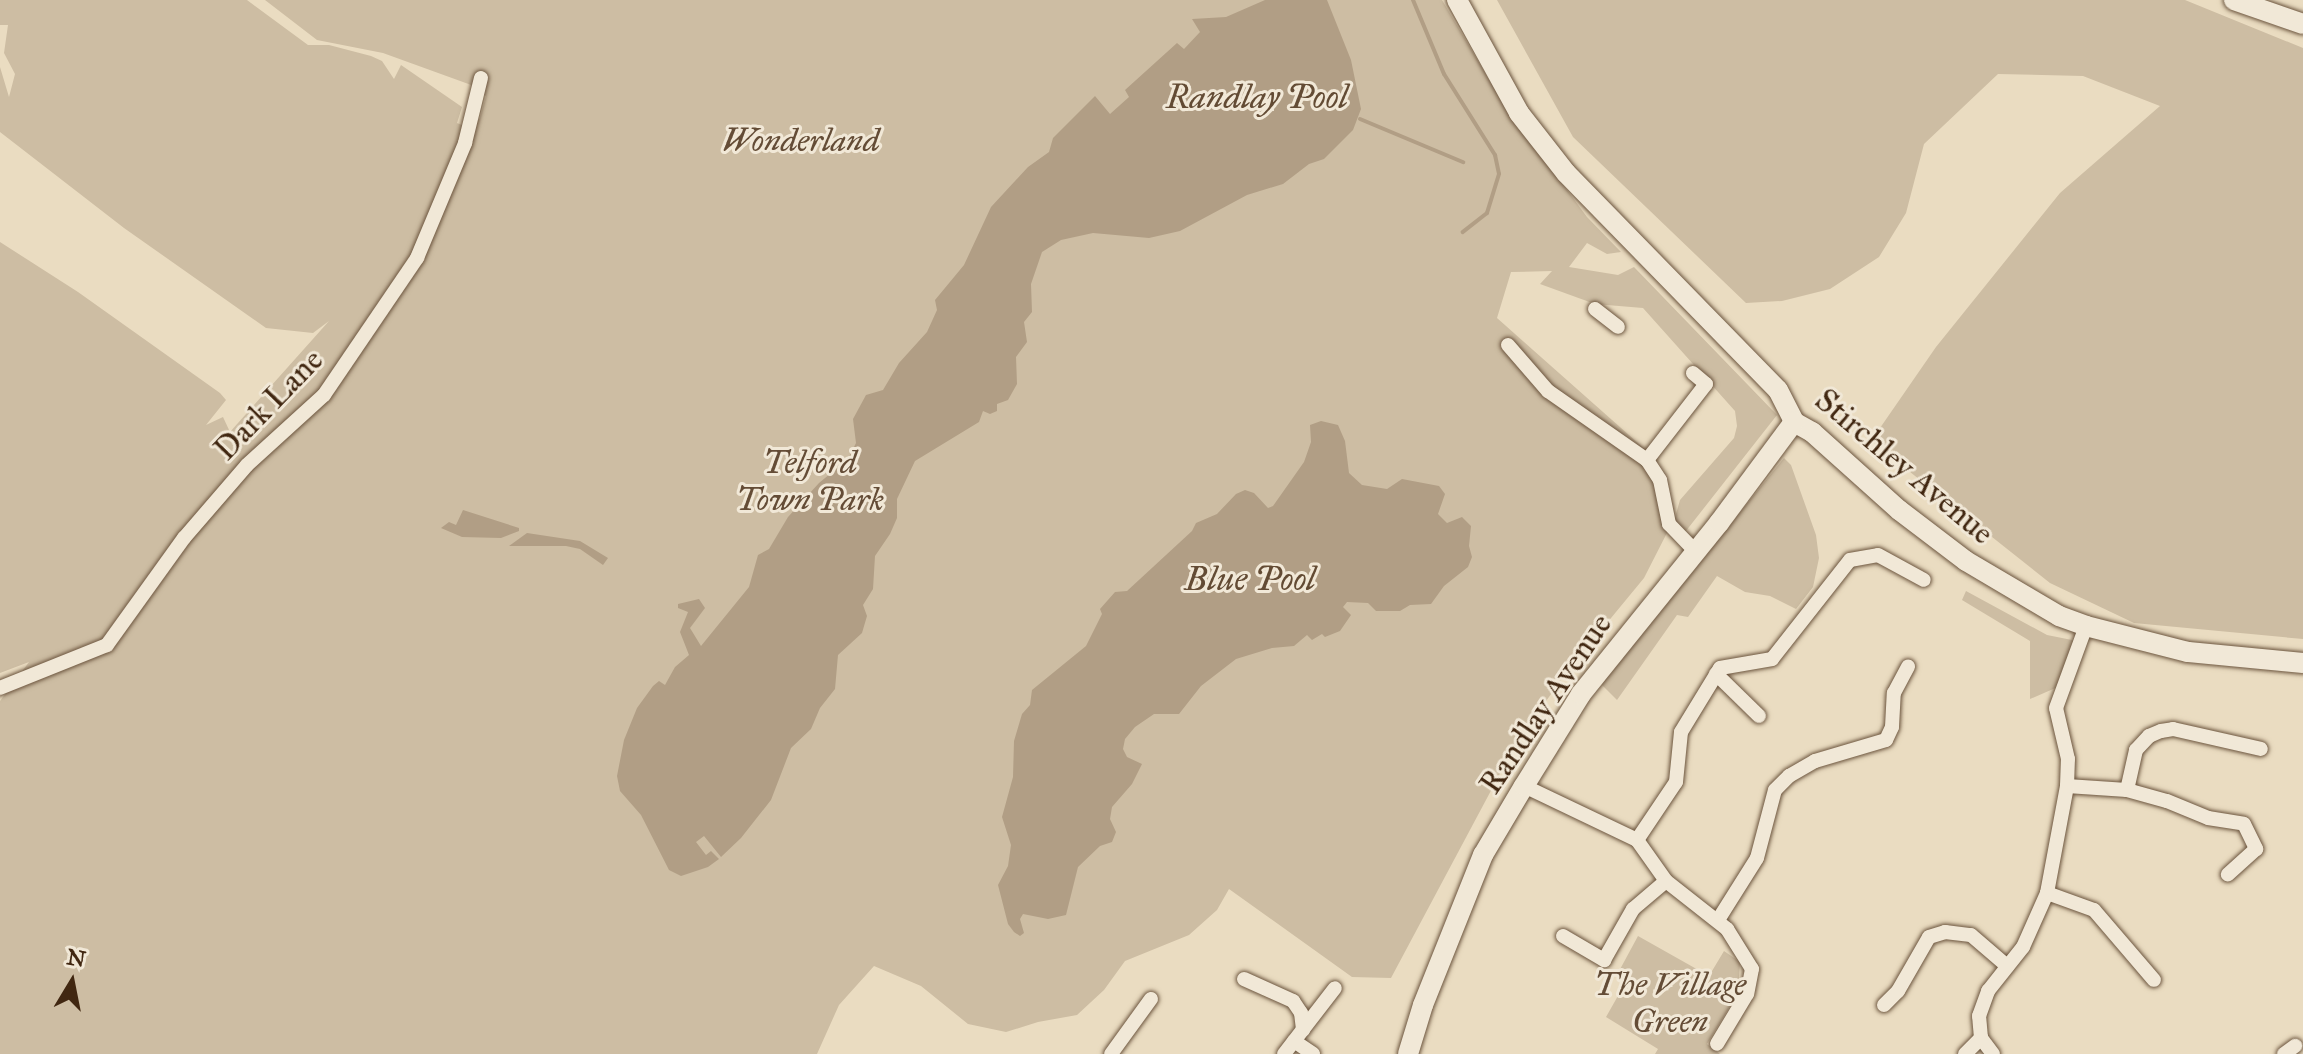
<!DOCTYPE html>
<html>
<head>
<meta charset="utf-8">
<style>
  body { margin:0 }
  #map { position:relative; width:2303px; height:1054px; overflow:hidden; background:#eadcc1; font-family:"IM FELL Great Primer",serif }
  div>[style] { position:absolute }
  .green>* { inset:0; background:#cdbda3 }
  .water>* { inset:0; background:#b19e85 }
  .stream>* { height:4px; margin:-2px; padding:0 2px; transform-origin:2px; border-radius:2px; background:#b19e85 }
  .roads { filter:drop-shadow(0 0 2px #6b543d) drop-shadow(0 0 2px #6b543d) }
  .street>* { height:14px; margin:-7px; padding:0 7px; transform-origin:7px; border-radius:7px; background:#f1e8d7 }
  .secondary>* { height:20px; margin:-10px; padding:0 10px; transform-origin:10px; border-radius:10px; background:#f1e8d7 }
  span { translate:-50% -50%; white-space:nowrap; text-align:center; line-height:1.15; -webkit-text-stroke:6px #f1e8d7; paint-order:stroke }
  .park-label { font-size:32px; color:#644c36; font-style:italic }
  .street-label { font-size:32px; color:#412711 }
  .water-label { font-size:34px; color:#634b34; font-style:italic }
  .north { position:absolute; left:32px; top:942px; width:80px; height:80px; -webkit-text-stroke:6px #f1e8d7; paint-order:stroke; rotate:10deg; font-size:22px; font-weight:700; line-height:32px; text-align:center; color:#412711 }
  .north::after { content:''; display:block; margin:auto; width:28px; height:36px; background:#412711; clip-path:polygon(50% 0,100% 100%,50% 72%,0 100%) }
</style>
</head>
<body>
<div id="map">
  <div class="green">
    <i style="clip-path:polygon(0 0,247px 0,308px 45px,329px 45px,371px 56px,382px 61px,394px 79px,401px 65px,462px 107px,457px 123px,472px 129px,480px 118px,486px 96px,474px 86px,383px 53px,317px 40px,265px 0,1442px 0,1504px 105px,1587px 217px,1621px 252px,1607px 254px,1587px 243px,1569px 267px,1618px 275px,1634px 267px,1777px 415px,1682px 536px,1672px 528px,1680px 500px,1734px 438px,1737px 426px,1735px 411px,1643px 308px,1595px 304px,1540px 284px,1552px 271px,1511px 272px,1497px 318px,1647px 451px,1671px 525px,1644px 578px,1569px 669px,1518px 740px,1391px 978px,1352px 977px,1229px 889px,1217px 910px,1189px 935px,1125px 961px,1104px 990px,1077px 1015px,1038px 1022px,1006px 1032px,968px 1024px,921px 986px,874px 966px,839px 1005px,817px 1054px,0 1054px,0 701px,29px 662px,0 673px,0 242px,78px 292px,220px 393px,226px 400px,206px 425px,223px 417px,230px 432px,329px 321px,313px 333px,266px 328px,124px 228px,0 132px,0 67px,9px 97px,15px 74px,4px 53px,8px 25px,0 25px)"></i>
    <i style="clip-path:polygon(1497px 0,2185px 0,2303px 48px,2303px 639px,2134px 623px,2050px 583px,1871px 441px,1936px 347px,2060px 193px,2160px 106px,2083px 76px,1998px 74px,1924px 144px,1906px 213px,1879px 257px,1830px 289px,1782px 301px,1746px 303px,1573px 137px)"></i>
    <i style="clip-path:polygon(1784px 458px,1791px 465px,1816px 535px,1819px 558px,1813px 587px,1796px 609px,1770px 596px,1745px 592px,1717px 576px,1688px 617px,1677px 615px,1617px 700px,1601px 684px)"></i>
    <i style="clip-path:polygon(1966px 591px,2047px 635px,2077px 641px,2060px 686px,2030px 699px,2030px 641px,1962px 600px)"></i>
    <i style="clip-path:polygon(1638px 936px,1709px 976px,1724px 951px,1740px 962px,1738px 993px,1707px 1044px,1720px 1054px,1655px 1054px,1658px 1049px,1606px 1017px,1623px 987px,1618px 973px)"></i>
  </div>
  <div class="water">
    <i style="clip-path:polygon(1265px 0,1327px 0,1351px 60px,1361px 109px,1353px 130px,1324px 159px,1309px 164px,1283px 184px,1247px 195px,1180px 231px,1149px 238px,1093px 233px,1061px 240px,1042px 252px,1031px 284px,1032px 312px,1024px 322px,1027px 342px,1016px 357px,1017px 384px,1008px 400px,997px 404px,997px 411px,990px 414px,983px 411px,979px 422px,915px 461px,897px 499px,897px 518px,890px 534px,875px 556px,873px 589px,863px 605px,867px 616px,862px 633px,838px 655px,835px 689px,820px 708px,811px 729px,791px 748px,771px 800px,741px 838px,721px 857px,704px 836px,696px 842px,706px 855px,711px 851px,719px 859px,708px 867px,681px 876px,669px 870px,641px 815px,620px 791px,617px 776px,624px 740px,637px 708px,653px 686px,659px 681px,665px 685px,675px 667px,689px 655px,680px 632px,688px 612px,678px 608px,678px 604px,699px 599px,705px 608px,690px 628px,701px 646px,749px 587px,758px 555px,769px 549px,788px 517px,819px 483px,848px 459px,856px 443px,853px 419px,866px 395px,883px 390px,899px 363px,927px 332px,937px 310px,935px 300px,964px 265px,991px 207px,1028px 167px,1049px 152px,1053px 138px,1095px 96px,1110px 114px,1129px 97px,1125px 90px,1177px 43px,1184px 49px,1200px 32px,1192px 19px,1226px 17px)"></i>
    <i style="clip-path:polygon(1321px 421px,1338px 425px,1345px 441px,1349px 473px,1362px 485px,1387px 489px,1402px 479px,1439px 486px,1445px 494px,1438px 514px,1447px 523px,1462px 517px,1471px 526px,1469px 546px,1472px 557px,1468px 567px,1444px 586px,1431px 604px,1410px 605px,1400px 611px,1376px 611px,1368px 603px,1347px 602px,1343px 607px,1351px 615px,1340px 631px,1325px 637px,1322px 634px,1312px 640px,1307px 635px,1294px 646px,1272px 648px,1236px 659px,1201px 686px,1179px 714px,1154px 714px,1135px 727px,1125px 739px,1123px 749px,1127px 757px,1142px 764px,1132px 784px,1112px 807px,1110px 819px,1116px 832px,1112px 842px,1100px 846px,1078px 867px,1066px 915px,1048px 919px,1023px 914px,1020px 919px,1024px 933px,1020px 936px,1014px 932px,1008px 924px,998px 885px,1008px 866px,1011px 845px,1002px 817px,1013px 777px,1014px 741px,1022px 714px,1030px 705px,1032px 690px,1086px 646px,1102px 614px,1100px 609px,1115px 592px,1127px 591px,1192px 531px,1196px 523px,1217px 514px,1236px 494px,1245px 490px,1254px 493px,1268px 508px,1273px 506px,1304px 462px,1311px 442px,1310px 425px)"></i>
    <i style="clip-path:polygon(463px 510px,519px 528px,519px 531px,501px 538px,462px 537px,441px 528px,449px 522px,456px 525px)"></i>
    <i style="clip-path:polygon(527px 533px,580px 541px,608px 558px,603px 565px,580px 549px,566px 546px,509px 546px)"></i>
  </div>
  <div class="stream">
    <i style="left:1413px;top:0;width:80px;rotate:67.3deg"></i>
    <i style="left:1444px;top:74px;width:96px;rotate:57.8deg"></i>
    <i style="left:1495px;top:155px;width:19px;rotate:78deg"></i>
    <i style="left:1499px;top:174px;width:41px;rotate:107.1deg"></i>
    <i style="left:1487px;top:213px;width:31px;rotate:142deg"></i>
    <i style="left:1360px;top:119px;width:112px;rotate:22.7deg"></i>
  </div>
  <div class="roads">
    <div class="street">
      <i style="left:1595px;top:309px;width:29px;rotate:38deg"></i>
      <i style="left:1508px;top:345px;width:61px;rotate:49deg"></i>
      <i style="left:1548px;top:391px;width:121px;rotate:34.9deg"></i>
      <i style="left:1647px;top:460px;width:24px;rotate:57deg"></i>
      <i style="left:1660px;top:480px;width:45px;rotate:78.4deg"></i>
      <i style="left:1669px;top:524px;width:37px;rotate:46deg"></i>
      <i style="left:1647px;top:460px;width:96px;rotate:-52.2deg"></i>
      <i style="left:1706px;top:384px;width:17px;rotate:-140deg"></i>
      <i style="left:1716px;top:674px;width:60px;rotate:44.3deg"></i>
      <i style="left:0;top:688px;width:115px;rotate:-21.9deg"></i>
      <i style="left:107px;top:645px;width:132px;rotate:-54.3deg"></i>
      <i style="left:184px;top:538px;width:96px;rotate:-49.2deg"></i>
      <i style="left:247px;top:465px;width:104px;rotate:-42.3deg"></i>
      <i style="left:324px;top:395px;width:166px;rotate:-55.8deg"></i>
      <i style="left:417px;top:258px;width:125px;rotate:-67.3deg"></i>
      <i style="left:465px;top:143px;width:67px;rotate:-76.2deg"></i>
      <i style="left:1524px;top:786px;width:125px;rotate:25.5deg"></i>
      <i style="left:1637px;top:840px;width:50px;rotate:54.7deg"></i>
      <i style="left:1666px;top:881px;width:78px;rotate:38.2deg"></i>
      <i style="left:1727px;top:929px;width:47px;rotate:58deg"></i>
      <i style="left:1752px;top:969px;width:25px;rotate:101deg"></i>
      <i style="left:1747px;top:994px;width:58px;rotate:121deg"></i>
      <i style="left:2067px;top:786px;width:60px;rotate:3.8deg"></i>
      <i style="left:2127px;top:790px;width:41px;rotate:15.4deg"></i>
      <i style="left:2167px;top:801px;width:44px;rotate:22.5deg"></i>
      <i style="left:2208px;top:818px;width:36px;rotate:9deg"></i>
      <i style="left:2244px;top:824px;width:28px;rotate:64deg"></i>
      <i style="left:2256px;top:849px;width:38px;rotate:138deg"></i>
      <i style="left:2127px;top:790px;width:41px;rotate:-77.3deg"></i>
      <i style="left:2136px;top:750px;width:19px;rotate:-47deg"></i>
      <i style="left:2149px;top:736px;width:13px;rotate:-23deg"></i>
      <i style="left:2161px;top:731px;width:12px;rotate:-9deg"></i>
      <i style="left:2173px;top:729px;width:90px;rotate:12.8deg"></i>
      <i style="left:1637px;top:840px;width:70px;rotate:-56.1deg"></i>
      <i style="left:1676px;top:782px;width:50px;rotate:-84.3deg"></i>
      <i style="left:1681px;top:732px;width:75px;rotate:-58.6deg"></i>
      <i style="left:1720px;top:668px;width:53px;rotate:-9.8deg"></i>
      <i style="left:1772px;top:659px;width:126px;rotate:-51.8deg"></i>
      <i style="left:1850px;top:560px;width:28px;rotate:-10deg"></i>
      <i style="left:1878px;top:555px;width:52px;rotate:28.5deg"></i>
      <i style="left:2047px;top:893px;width:50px;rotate:19.9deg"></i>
      <i style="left:2094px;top:910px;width:92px;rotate:49.4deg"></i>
      <i style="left:1718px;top:920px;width:73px;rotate:-57.8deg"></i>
      <i style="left:1757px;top:858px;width:70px;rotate:-75.2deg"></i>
      <i style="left:1775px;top:790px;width:20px;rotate:-45deg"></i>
      <i style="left:1789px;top:776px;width:30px;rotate:-30deg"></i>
      <i style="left:1815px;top:761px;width:74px;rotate:-16.5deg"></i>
      <i style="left:1886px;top:740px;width:14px;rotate:-65deg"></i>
      <i style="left:1892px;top:727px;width:34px;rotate:-87deg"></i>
      <i style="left:1894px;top:693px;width:30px;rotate:-62deg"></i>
      <i style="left:1563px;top:936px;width:48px;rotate:30.3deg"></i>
      <i style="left:1604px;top:960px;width:59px;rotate:-60.4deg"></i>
      <i style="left:1633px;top:909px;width:43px;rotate:-40.3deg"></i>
      <i style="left:1244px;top:979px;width:54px;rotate:24.2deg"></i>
      <i style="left:1293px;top:1001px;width:14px;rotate:56deg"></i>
      <i style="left:1301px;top:1013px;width:17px;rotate:83deg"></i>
      <i style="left:1884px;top:1005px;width:20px;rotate:-45deg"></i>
      <i style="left:1898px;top:991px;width:62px;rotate:-60.1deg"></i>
      <i style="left:1929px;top:937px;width:17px;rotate:-17deg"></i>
      <i style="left:1945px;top:932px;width:26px;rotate:7deg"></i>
      <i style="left:1971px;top:935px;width:48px;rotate:40.7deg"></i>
      <i style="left:1294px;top:1041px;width:23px;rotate:34deg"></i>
      <i style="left:1111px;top:1054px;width:68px;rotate:-54deg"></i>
      <i style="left:1284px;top:1054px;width:83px;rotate:-52.3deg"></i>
      <i style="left:1965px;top:1054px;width:23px;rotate:-45deg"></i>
      <i style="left:1993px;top:1054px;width:20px;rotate:-127deg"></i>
      <i style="left:1981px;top:1038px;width:22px;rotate:-95deg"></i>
      <i style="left:1979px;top:1016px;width:27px;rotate:-70deg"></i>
      <i style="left:1988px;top:991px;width:56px;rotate:-51.5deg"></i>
      <i style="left:2023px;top:947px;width:59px;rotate:-66deg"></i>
      <i style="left:2047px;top:893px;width:109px;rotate:-79.4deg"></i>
      <i style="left:2067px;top:786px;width:27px;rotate:-88deg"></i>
      <i style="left:2068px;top:759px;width:52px;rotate:-103.2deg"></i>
      <i style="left:2056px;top:708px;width:87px;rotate:-69.9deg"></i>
      <i style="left:2284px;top:1054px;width:14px;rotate:-36deg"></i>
    </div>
    <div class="secondary">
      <i style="left:1457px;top:0;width:129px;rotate:61.2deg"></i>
      <i style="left:1519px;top:113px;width:76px;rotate:51.9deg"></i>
      <i style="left:1566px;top:173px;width:303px;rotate:45.7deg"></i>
      <i style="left:1778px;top:390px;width:36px;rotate:63deg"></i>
      <i style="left:1794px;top:422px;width:21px;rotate:29deg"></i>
      <i style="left:1812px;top:432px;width:117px;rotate:41.9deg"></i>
      <i style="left:1899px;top:510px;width:84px;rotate:37.3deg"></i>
      <i style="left:1966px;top:561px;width:108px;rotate:30.6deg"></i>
      <i style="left:2059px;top:616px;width:29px;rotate:20deg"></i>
      <i style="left:2086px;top:626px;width:105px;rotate:14.3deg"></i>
      <i style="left:2188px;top:652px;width:116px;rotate:5.5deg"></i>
      <i style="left:2234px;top:0;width:73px;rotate:19.2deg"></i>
      <i style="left:1408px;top:1054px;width:51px;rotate:-73deg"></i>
      <i style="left:1423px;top:1005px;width:162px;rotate:-68.2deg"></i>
      <i style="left:1483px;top:855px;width:80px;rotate:-59.3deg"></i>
      <i style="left:1524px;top:786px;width:108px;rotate:-58.2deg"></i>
      <i style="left:1581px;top:694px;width:220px;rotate:-51.1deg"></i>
      <i style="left:1719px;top:523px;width:126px;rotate:-53.4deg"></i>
    </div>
  </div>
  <div class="park-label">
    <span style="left:801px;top:141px">Wonderland</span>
    <span style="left:810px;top:482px">Telford<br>Town Park</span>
    <span style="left:1670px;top:1004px">The Village<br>Green</span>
  </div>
  <div class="street-label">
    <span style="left:269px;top:405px;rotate:-46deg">Dark Lane</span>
    <span style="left:1904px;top:467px;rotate:40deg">Stirchley Avenue</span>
    <span style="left:1546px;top:704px;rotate:-56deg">Randlay Avenue</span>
  </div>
  <div class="water-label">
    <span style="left:1257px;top:97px">Randlay Pool</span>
    <span style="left:1250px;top:579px">Blue Pool</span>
  </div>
  <div class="north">N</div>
</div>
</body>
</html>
